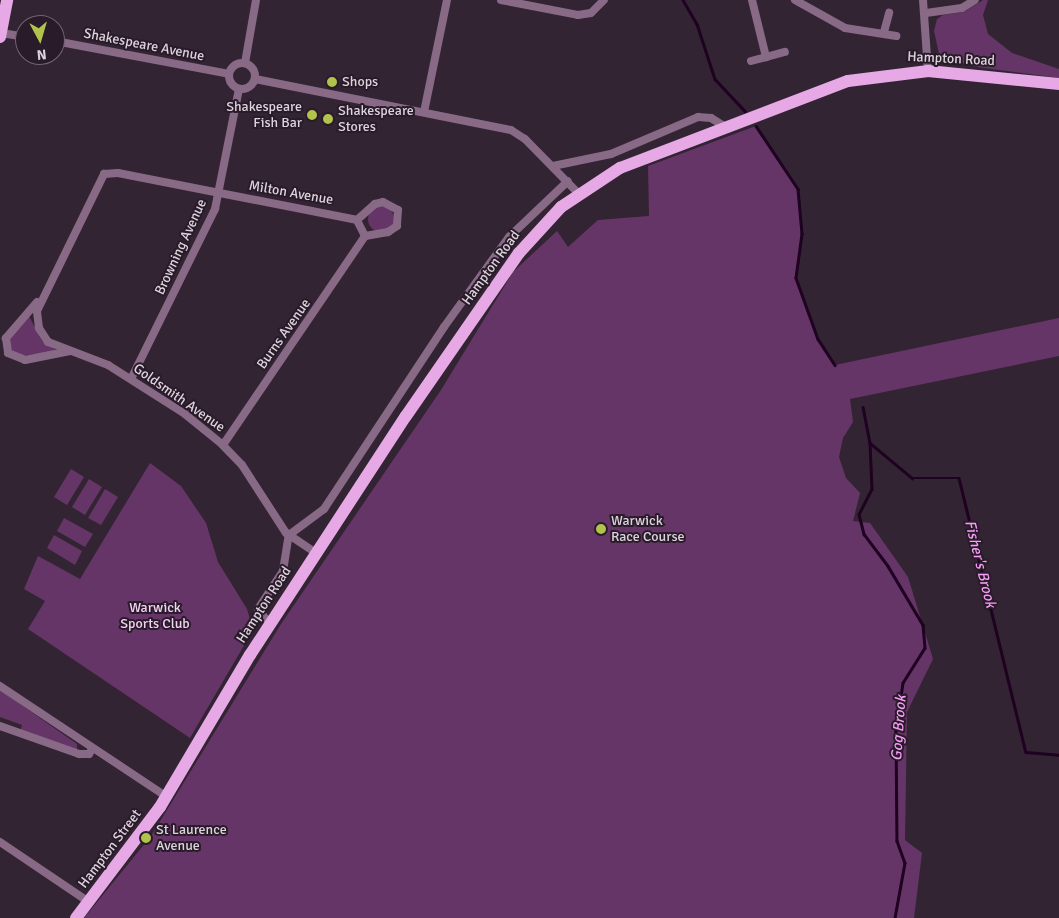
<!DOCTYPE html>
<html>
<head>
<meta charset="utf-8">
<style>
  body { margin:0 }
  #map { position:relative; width:1059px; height:918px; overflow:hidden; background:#332433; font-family:Signika,sans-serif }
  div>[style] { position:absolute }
  .green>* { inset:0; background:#663567 }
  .round { border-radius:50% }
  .stream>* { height:2.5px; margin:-1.25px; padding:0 1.25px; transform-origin:1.25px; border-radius:1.25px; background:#1f0121 }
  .minor>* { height:8px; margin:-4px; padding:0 4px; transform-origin:4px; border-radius:4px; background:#886a87 }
  .minor>.ring { margin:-4px; padding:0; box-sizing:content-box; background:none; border:8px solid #886a87; border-radius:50% }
  .primary>* { height:12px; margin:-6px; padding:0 6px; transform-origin:6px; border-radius:6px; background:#e6a9e6 }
  .dots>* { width:14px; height:14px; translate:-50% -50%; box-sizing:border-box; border:2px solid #291b29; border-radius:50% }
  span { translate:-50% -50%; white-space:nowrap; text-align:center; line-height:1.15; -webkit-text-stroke:4px #291b29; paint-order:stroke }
  .street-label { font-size:14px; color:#ddd3dd }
  .poi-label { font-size:14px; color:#ddd3dd }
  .left { translate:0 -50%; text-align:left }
  .right { translate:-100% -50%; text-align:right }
  .park-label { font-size:14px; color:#f5d1f5 }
  .water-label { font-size:15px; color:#f69df7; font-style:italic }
  .north { position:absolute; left:15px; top:15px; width:50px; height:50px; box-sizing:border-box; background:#291b29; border:1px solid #716571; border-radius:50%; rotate:174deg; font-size:14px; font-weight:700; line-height:20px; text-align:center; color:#ddd3dd }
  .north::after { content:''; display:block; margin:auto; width:18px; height:22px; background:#b2c34c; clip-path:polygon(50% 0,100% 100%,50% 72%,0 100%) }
</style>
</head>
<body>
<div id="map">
  <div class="green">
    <i style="clip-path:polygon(983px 0,988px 0,983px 15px,988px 34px,1012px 53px,1059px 69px,1059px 78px,977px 67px,948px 61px,939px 54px,934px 31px,937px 19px,943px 15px,964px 12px)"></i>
    <i style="clip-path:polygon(756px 126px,798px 189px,802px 234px,796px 278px,818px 339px,835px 365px,1059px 318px,1059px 356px,850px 399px,853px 422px,843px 438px,839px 457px,846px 478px,860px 493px,853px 521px,870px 523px,908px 577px,933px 659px,907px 712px,905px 840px,922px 853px,914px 918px,84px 918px,151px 836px,281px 624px,441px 390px,513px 272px,557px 231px,568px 247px,598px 220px,649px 216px,648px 166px)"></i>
    <i class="round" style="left:368px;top:206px;width:26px;height:26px"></i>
    <i style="clip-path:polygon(29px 316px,42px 341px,57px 351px,21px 356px,10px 349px,10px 337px)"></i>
    <i style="clip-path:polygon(150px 463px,181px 486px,206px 523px,218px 562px,247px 609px,253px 630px,190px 738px,28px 629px,45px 601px,24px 589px,38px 556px,80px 579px)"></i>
    <i style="clip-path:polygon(71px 469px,84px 477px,67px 505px,54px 497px)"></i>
    <i style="clip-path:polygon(89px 479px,102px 487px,85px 515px,72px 507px)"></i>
    <i style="clip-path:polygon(105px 489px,118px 497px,101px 525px,88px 518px)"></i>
    <i style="clip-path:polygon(64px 518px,93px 534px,85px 547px,57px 531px)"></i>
    <i style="clip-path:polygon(54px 535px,82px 551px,75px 565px,47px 548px)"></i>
    <i style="clip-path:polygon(0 690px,77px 744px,77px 751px,20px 732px,22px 725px,0 717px)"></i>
  </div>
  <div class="stream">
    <i style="left:683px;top:0;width:28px;rotate:60deg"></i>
    <i style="left:697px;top:24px;width:58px;rotate:71.9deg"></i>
    <i style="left:715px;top:79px;width:44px;rotate:46.8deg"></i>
    <i style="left:756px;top:126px;width:76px;rotate:56.3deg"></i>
    <i style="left:798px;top:189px;width:45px;rotate:84.9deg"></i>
    <i style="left:802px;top:234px;width:44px;rotate:97.8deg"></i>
    <i style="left:796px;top:278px;width:65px;rotate:70.2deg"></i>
    <i style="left:818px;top:339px;width:31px;rotate:57deg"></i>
    <i style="left:863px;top:407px;width:37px;rotate:79deg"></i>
    <i style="left:870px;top:443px;width:55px;rotate:39.8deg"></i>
    <i style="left:912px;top:478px;width:47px"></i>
    <i style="left:959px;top:478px;width:282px;rotate:76.3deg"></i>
    <i style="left:1026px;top:752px;width:33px;rotate:5deg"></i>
    <i style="left:870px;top:443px;width:46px;rotate:87.5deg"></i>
    <i style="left:872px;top:489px;width:28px;rotate:117deg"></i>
    <i style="left:859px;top:514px;width:21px;rotate:76deg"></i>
    <i style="left:864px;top:534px;width:40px;rotate:53deg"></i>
    <i style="left:888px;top:566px;width:69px;rotate:59.3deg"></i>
    <i style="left:923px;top:625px;width:23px;rotate:85deg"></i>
    <i style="left:925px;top:648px;width:41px;rotate:122.2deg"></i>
    <i style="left:903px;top:683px;width:48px;rotate:98.5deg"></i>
    <i style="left:896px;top:730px;width:111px;rotate:89.5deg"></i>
    <i style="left:897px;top:841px;width:23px;rotate:70deg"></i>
    <i style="left:905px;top:863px;width:56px;rotate:100.3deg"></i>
  </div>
  <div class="minor">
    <i style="left:501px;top:0;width:78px;rotate:11deg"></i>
    <i style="left:578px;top:15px;width:13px;rotate:-9deg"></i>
    <i style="left:591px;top:13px;width:18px;rotate:-45deg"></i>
    <i style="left:752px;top:0;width:59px;rotate:76.2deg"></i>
    <i style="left:795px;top:0;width:57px;rotate:29.2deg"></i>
    <i style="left:845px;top:28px;width:52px;rotate:8.9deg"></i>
    <i style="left:923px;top:0;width:71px;rotate:86deg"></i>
    <i style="left:926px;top:13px;width:36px;rotate:-8deg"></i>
    <i style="left:962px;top:8px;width:15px;rotate:-32deg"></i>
    <i style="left:884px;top:32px;width:20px;rotate:-75deg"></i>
    <i style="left:1px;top:33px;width:24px;rotate:9deg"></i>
    <i style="left:55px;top:41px;width:177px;rotate:10.7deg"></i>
    <i style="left:751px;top:61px;width:35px;rotate:-15deg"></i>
    <i class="ring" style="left:229px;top:63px;width:18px;height:18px"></i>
    <i style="left:245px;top:63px;width:64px;rotate:-80.1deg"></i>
    <i style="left:255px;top:79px;width:261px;rotate:11.3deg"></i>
    <i style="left:511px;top:130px;width:17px;rotate:33deg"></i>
    <i style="left:525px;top:139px;width:76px;rotate:45.5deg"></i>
    <i style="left:424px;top:112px;width:114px;rotate:-78.4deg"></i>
    <i style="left:553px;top:166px;width:59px;rotate:-11.7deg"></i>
    <i style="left:611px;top:154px;width:95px;rotate:-23deg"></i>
    <i style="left:698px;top:117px;width:13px;rotate:4deg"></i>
    <i style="left:711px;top:118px;width:15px;rotate:32deg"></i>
    <i style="left:383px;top:202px;width:17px;rotate:28deg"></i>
    <i style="left:398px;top:210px;width:16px;rotate:94deg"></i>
    <i style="left:397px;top:226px;width:11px;rotate:146deg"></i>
    <i style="left:388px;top:232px;width:23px;rotate:170deg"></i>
    <i style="left:365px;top:236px;width:18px;rotate:-117deg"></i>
    <i style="left:357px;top:220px;width:24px;rotate:-42deg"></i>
    <i style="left:375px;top:204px;width:8px;rotate:-14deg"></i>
    <i style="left:37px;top:302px;width:48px;rotate:130.7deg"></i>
    <i style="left:6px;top:338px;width:15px;rotate:82deg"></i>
    <i style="left:8px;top:353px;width:18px;rotate:22deg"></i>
    <i style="left:25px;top:360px;width:46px;rotate:-11.3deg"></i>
    <i style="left:131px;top:379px;width:190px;rotate:-63.7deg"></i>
    <i style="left:215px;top:209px;width:122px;rotate:-78.7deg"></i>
    <i style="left:223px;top:445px;width:253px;rotate:-55.8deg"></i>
    <i style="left:316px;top:553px;width:36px;rotate:-146deg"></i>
    <i style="left:286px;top:533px;width:81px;rotate:-122.9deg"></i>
    <i style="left:242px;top:465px;width:28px;rotate:-134deg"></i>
    <i style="left:223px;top:445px;width:49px;rotate:-140.8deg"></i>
    <i style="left:185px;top:414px;width:91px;rotate:-147.5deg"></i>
    <i style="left:108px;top:365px;width:64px;rotate:-159deg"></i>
    <i style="left:48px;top:342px;width:17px;rotate:-123deg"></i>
    <i style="left:39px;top:328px;width:17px;rotate:-97deg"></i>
    <i style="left:37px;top:311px;width:153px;rotate:-63.9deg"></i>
    <i style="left:104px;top:174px;width:14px;rotate:-4deg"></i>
    <i style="left:118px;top:173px;width:244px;rotate:11.1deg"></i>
    <i style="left:270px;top:624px;width:19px;rotate:-129deg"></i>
    <i style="left:258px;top:609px;width:45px;rotate:-56.7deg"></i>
    <i style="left:283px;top:571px;width:36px;rotate:-81deg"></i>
    <i style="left:289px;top:535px;width:44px;rotate:-36.6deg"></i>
    <i style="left:324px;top:509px;width:218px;rotate:-56.6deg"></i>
    <i style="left:444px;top:327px;width:111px;rotate:-54.2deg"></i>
    <i style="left:509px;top:237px;width:81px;rotate:-43.5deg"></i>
    <i style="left:0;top:686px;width:201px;rotate:33.6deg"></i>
    <i style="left:0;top:726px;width:84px;rotate:19.5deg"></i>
    <i style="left:79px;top:754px;width:10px"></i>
    <i style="left:89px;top:754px;width:6px;rotate:-59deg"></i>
    <i style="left:0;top:842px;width:107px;rotate:34deg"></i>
  </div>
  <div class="primary">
    <i style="left:0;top:37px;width:38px;rotate:-79deg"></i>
    <i style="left:76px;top:918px;width:139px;rotate:-52.9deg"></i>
    <i style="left:160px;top:807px;width:177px;rotate:-59.4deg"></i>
    <i style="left:250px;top:655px;width:285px;rotate:-56.9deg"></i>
    <i style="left:406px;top:416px;width:198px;rotate:-55.3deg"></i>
    <i style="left:519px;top:253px;width:62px;rotate:-47.6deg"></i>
    <i style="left:561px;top:207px;width:71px;rotate:-33.5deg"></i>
    <i style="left:620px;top:168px;width:244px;rotate:-20.9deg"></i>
    <i style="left:848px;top:81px;width:81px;rotate:-7.1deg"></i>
    <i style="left:928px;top:71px;width:132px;rotate:5.7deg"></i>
  </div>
  <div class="dots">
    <i style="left:332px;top:82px;background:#b2c34c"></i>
    <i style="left:312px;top:115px;background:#b2c34c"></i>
    <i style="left:328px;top:119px;background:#b2c34c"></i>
    <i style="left:601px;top:529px;background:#b2c34c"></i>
    <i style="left:146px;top:838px;background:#b2c34c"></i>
  </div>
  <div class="street-label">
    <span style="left:144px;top:45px;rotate:11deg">Shakespeare Avenue</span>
    <span style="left:951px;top:59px;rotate:3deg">Hampton Road</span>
    <span style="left:291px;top:193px;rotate:10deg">Milton Avenue</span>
    <span style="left:181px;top:247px;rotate:-65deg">Browning Avenue</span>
    <span style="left:491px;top:268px;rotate:-54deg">Hampton Road</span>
    <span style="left:284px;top:334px;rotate:-55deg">Burns Avenue</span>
    <span style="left:179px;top:398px;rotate:35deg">Goldsmith Avenue</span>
    <span style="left:264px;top:605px;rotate:-57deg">Hampton Road</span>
    <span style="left:110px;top:849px;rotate:-53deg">Hampton Street</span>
  </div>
  <div class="poi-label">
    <span class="left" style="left:342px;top:82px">Shops</span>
    <span class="right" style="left:302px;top:115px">Shakespeare<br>Fish Bar</span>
    <span class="left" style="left:338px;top:119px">Shakespeare<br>Stores</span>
    <span class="left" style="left:611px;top:529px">Warwick<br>Race Course</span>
    <span class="left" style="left:156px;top:838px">St Laurence<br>Avenue</span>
  </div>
  <div class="park-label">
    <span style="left:155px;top:616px">Warwick<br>Sports Club</span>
  </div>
  <div class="water-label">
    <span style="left:980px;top:564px;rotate:76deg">Fisher's Brook</span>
    <span style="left:899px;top:728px;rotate:-86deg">Gog Brook</span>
  </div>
  <div class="north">N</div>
</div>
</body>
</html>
